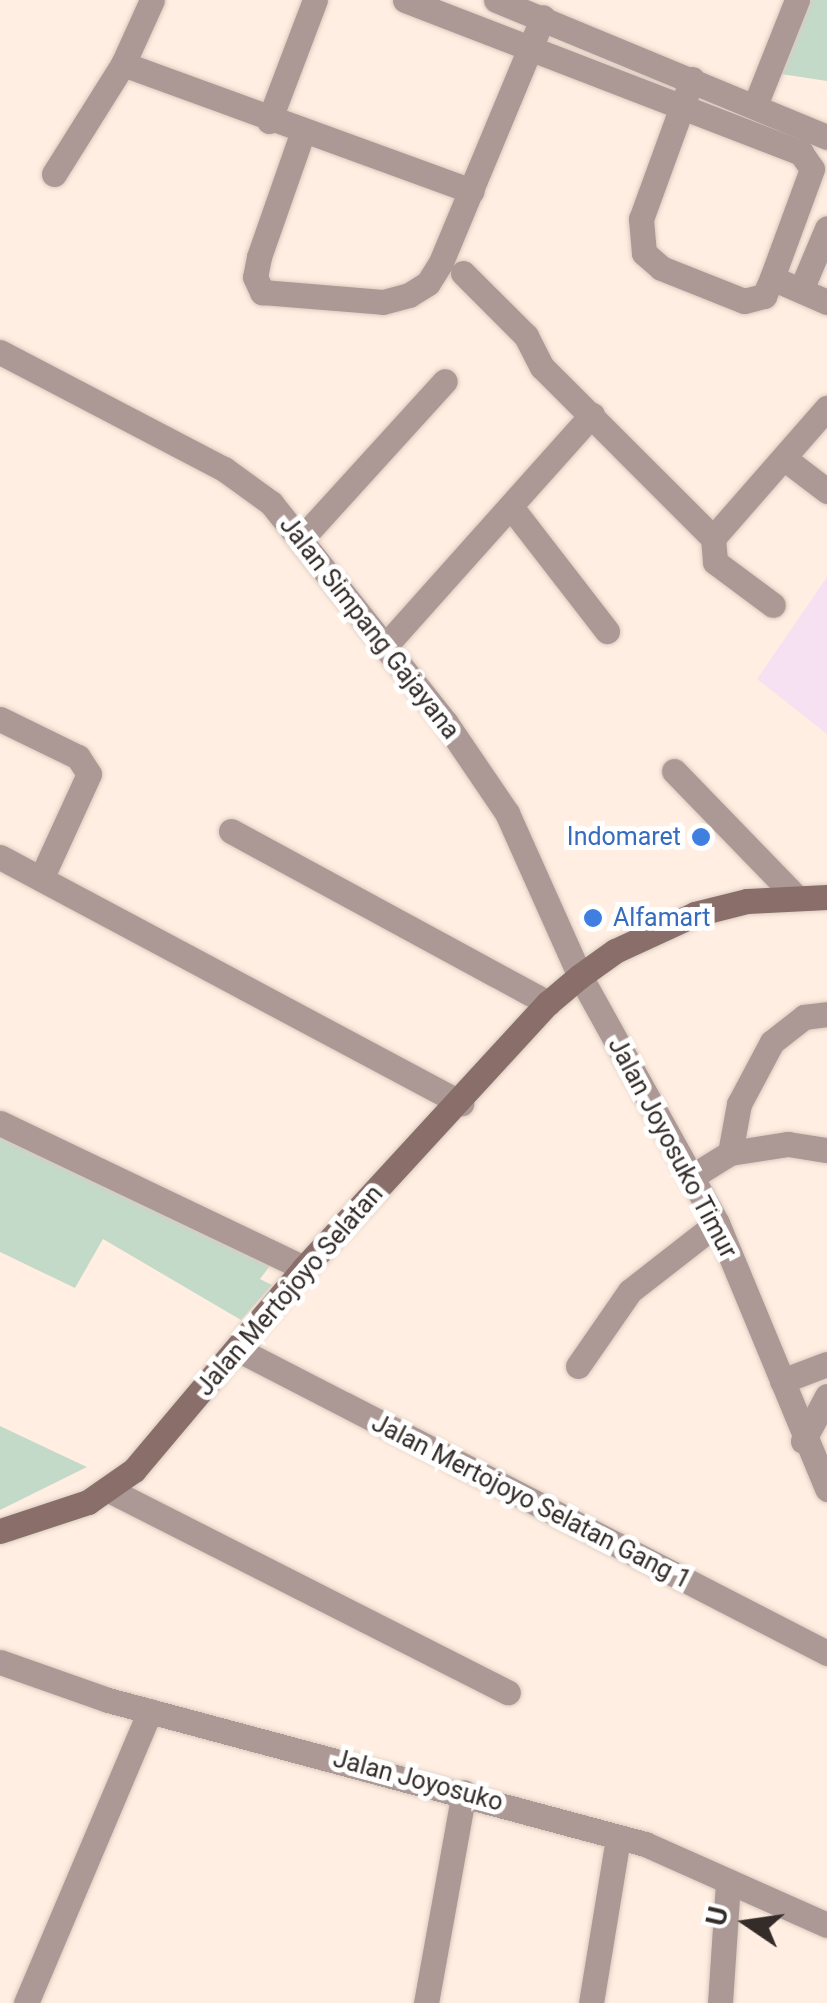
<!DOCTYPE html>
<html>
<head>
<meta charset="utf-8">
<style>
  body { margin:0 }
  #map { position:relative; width:827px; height:2003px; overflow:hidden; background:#ffeee1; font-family:Roboto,sans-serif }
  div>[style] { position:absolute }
  .education>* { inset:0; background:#f5e1f1 }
  .green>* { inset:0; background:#c4dac9 }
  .roads { filter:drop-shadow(0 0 2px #dacbc0) drop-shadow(0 0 2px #dacbc0) }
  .street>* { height:25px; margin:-12.5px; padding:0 12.5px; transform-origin:12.5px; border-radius:12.5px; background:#ac9996 }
  .secondary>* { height:25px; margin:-12.5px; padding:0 12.5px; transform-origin:12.5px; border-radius:12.5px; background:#896e6a }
  .dots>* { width:28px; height:28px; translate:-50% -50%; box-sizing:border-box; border:5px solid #fff; border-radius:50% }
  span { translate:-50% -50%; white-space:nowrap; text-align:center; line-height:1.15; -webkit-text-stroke:10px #fff; paint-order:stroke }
  .street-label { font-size:25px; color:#332c28 }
  .shop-label { font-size:25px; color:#366cbe }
  .right { translate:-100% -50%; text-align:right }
  .left { translate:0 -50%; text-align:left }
  .north { position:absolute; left:697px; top:1873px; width:100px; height:100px; -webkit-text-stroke:8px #fff; paint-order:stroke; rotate:283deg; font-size:28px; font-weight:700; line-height:40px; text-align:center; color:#332c28 }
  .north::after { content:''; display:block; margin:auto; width:35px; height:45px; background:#332c28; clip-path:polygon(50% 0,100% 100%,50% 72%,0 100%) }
</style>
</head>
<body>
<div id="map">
  <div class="education">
    <i style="clip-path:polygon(827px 577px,827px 734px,757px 679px)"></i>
  </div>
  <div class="green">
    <i style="clip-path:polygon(810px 0,827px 0,827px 81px,781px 74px)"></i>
    <i style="clip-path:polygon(0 1128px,275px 1259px,260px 1279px,272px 1285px,241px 1320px,103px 1239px,75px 1288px,0 1252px)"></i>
    <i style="clip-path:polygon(0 1426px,57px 1453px,87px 1467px,0 1510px)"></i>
  </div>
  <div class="roads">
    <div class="street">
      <i style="left:405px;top:0;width:425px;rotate:21.1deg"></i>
      <i style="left:801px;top:153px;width:19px;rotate:55deg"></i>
      <i style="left:812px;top:169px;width:116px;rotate:110.2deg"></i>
      <i style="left:496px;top:0;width:358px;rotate:22.5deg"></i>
      <i style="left:123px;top:64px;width:371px;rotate:20deg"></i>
      <i style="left:692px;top:79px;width:149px;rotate:110deg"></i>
      <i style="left:641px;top:219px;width:34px;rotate:85deg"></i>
      <i style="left:644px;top:253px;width:23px;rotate:41deg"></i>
      <i style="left:661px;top:268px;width:89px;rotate:21.7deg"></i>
      <i style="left:744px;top:301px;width:21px;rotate:-14deg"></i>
      <i style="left:764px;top:296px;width:20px;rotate:-66deg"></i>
      <i style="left:772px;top:278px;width:60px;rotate:23.6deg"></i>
      <i style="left:756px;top:103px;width:111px;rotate:-68.3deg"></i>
      <i style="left:269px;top:121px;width:129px;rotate:-69.2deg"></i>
      <i style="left:302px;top:134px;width:130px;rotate:109.3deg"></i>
      <i style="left:259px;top:257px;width:20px;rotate:101deg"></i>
      <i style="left:255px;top:277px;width:17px;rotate:65deg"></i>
      <i style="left:262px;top:292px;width:121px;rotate:4.7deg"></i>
      <i style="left:383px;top:302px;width:27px;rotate:-15deg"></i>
      <i style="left:409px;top:295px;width:22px;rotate:-32deg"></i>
      <i style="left:428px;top:283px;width:25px;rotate:-58deg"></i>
      <i style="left:441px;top:262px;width:265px;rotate:-67.4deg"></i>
      <i style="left:54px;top:174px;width:130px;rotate:-57.9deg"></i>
      <i style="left:123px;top:64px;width:70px;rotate:-65.6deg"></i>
      <i style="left:463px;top:273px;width:89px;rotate:45deg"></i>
      <i style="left:526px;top:336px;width:35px;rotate:63deg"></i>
      <i style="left:542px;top:367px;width:242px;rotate:45deg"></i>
      <i style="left:713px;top:538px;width:24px;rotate:85deg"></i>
      <i style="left:715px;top:562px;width:72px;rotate:36.6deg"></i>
      <i style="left:801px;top:290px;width:67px;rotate:-67.2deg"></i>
      <i style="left:0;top:352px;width:253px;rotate:27.6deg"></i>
      <i style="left:224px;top:469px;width:58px;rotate:35.9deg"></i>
      <i style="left:271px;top:503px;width:281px;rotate:51.5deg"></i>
      <i style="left:446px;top:723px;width:109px;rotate:55.9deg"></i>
      <i style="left:507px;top:813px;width:179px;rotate:65.9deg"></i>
      <i style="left:580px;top:976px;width:282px;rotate:61deg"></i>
      <i style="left:717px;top:1223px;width:288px;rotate:67.5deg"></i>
      <i style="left:785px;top:459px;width:53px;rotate:37.3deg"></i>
      <i style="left:511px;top:507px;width:157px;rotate:52.3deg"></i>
      <i style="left:302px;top:538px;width:212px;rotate:-47.7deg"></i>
      <i style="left:713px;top:538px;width:173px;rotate:-48.8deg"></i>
      <i style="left:386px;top:645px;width:309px;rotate:-48.2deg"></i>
      <i style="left:0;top:719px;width:87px;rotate:26deg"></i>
      <i style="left:78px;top:757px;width:20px;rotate:57deg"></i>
      <i style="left:89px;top:774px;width:115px;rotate:114.6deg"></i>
      <i style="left:674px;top:771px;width:175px;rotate:45.9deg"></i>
      <i style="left:231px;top:831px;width:361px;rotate:28.5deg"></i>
      <i style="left:0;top:857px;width:523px;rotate:28.09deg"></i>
      <i style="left:0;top:1123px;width:337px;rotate:25.5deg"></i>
      <i style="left:730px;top:1153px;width:50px;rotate:-79.6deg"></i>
      <i style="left:739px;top:1104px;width:70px;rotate:-62deg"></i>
      <i style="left:772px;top:1042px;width:41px;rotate:-38deg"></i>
      <i style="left:804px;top:1017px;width:23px;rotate:-7deg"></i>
      <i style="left:691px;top:1177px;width:46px;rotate:-31.6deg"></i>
      <i style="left:730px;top:1153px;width:59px;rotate:-8.8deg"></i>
      <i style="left:788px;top:1144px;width:39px;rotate:9deg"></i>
      <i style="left:237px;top:1349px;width:664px;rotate:27.26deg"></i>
      <i style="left:578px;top:1366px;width:91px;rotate:-55.3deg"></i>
      <i style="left:630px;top:1291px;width:110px;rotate:-38deg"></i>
      <i style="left:782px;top:1381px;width:48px;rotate:-20.7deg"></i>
      <i style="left:803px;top:1441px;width:51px;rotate:-61.9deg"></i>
      <i style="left:111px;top:1491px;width:445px;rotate:26.9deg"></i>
      <i style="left:0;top:1662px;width:114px;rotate:19.4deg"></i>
      <i style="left:108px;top:1700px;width:556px;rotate:15.01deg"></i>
      <i style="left:645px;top:1844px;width:199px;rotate:24deg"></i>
      <i style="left:26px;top:2003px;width:317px;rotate:-67deg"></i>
      <i style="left:426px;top:2003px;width:214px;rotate:-79.8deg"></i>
      <i style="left:591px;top:2003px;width:167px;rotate:-80.7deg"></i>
      <i style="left:720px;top:2003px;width:121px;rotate:-86.2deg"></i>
    </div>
    <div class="secondary">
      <i style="left:0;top:1531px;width:93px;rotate:-18.2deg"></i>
      <i style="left:88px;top:1502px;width:56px;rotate:-34.8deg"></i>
      <i style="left:134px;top:1470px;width:264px;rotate:-49.9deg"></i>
      <i style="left:304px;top:1268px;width:360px;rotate:-47.4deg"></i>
      <i style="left:548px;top:1003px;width:42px;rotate:-40.2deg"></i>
      <i style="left:580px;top:976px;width:43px;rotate:-35.5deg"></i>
      <i style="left:615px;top:951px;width:88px;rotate:-24.8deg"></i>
      <i style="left:695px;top:914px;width:54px;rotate:-14deg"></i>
      <i style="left:747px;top:901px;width:80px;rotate:-2.9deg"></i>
    </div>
  </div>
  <div class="dots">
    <i style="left:701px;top:837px;background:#3f7fe0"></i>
    <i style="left:593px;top:918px;background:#3f7fe0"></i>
  </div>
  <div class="street-label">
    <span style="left:369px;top:628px;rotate:52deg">Jalan Simpang Gajayana</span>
    <span style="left:672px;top:1148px;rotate:62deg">Jalan Joyosuko Timur</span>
    <span style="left:290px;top:1291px;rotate:-49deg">Jalan Mertojoyo Selatan</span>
    <span style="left:531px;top:1502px;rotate:27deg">Jalan Mertojoyo Selatan Gang 1</span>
    <span style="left:418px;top:1781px;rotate:15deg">Jalan Joyosuko</span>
  </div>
  <div class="shop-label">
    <span class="right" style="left:681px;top:837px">Indomaret</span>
    <span class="left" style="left:613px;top:918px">Alfamart</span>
  </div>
  <div class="north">U</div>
</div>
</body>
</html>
